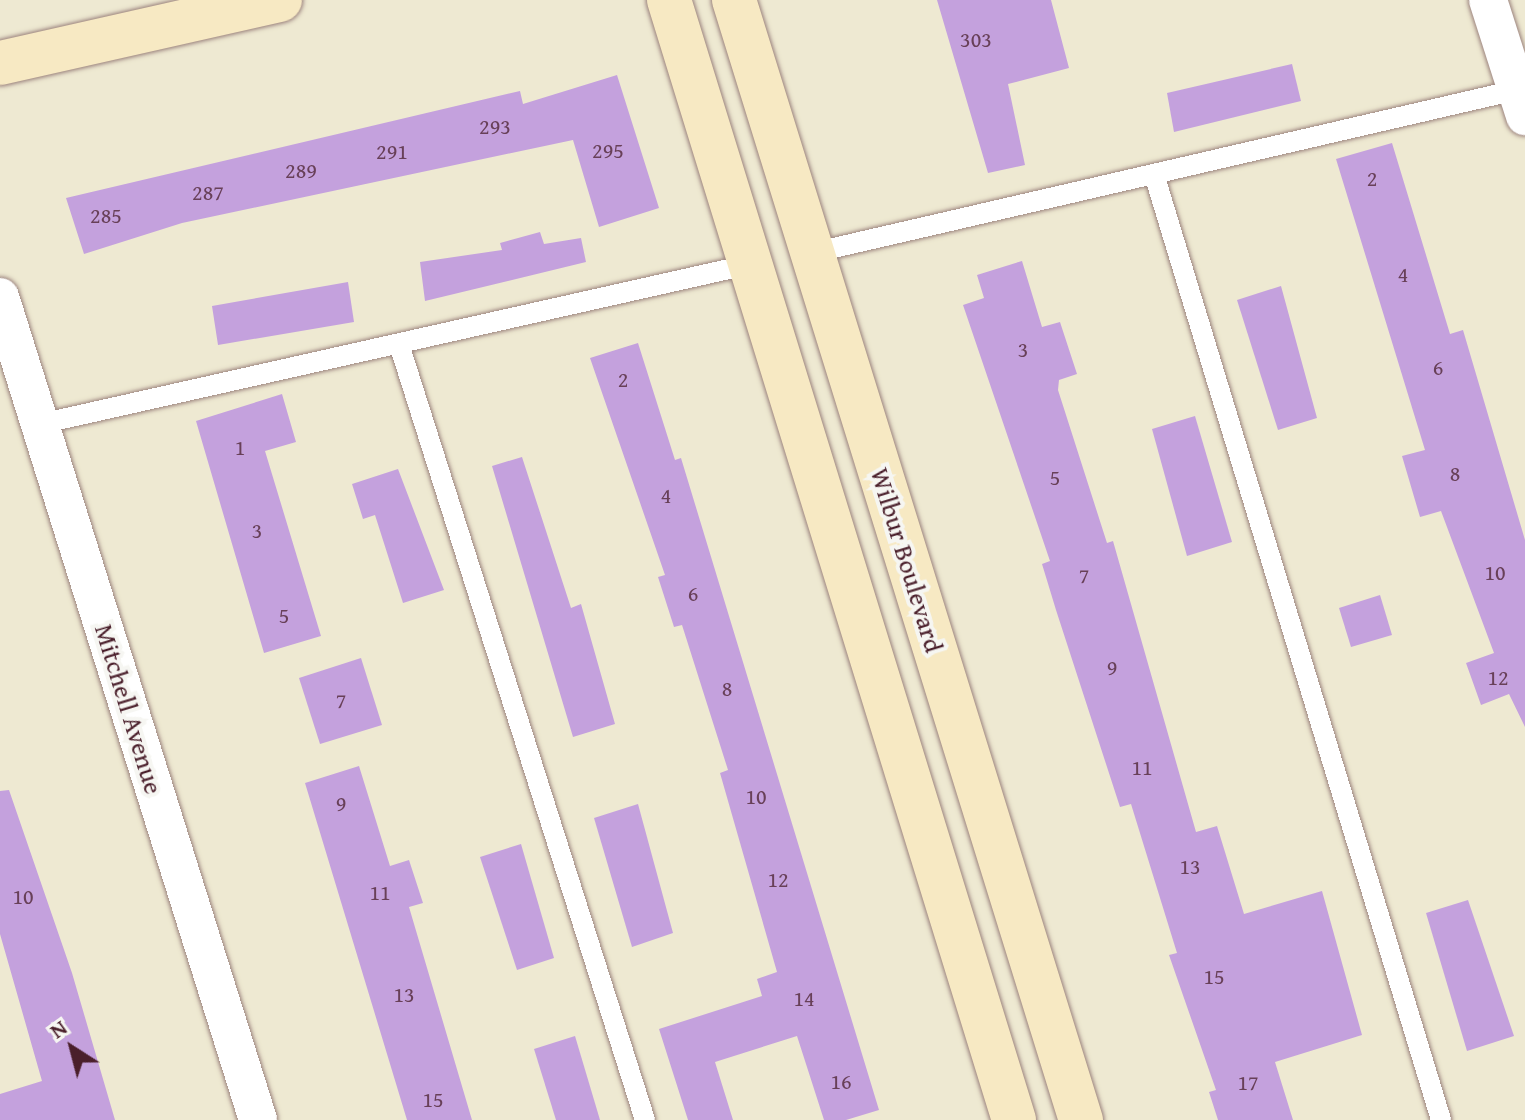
<!DOCTYPE html>
<html>
<head>
<meta charset="utf-8">
<style>
  body { margin:0 }
  #map { position:relative; width:1525px; height:1120px; overflow:hidden; background:#eee9d2; font-family:"Gentium Book Plus",serif }
  div>[style] { position:absolute }
  .building>* { inset:0; background:#c4a1dd }
  .roads { filter:drop-shadow(0 0 2px #9c847e) drop-shadow(0 0 2px #9c847e) }
  .lane>* { height:20px; margin:-10px; padding:0 10px; transform-origin:10px; border-radius:10px; background:#fff }
  .street>* { height:38px; margin:-19px; padding:0 19px; transform-origin:19px; border-radius:19px; background:#fff }
  .secondary>* { height:44px; margin:-22px; padding:0 22px; transform-origin:22px; border-radius:22px; background:#f7e9c3 }
  span { translate:-50% -50%; white-space:nowrap; text-align:center; line-height:1.15; -webkit-text-stroke:8px #f6f6f2; paint-order:stroke }
  .number-label { font-size:22px; color:#684058 }
  .number-label span { -webkit-text-stroke-width:0 }
  .street-label { font-size:26px; color:#4a1f2b }
  .north { position:absolute; left:32px; top:1008px; width:80px; height:80px; -webkit-text-stroke:6px #f6f6f2; paint-order:stroke; rotate:324deg; font-size:22px; font-weight:700; line-height:32px; text-align:center; color:#4a1f2b }
  .north::after { content:''; display:block; margin:auto; width:28px; height:36px; background:#4a1f2b; clip-path:polygon(50% 0,100% 100%,50% 72%,0 100%) }
</style>
</head>
<body>
<div id="map">
  <div class="building">
    <i style="clip-path:polygon(937px 0,1051px 0,1069px 68px,1008px 84px,1025px 165px,988px 173px)"></i>
    <i style="clip-path:polygon(1292px 64px,1301px 101px,1174px 132px,1167px 93px)"></i>
    <i style="clip-path:polygon(617px 75px,659px 208px,599px 227px,573px 140px,182px 223px,84px 254px,66px 198px,520px 91px,523px 104px)"></i>
    <i style="clip-path:polygon(1392px 143px,1450px 334px,1463px 330px,1525px 540px,1525px 727px,1509px 694px,1481px 705px,1466px 663px,1494px 653px,1441px 511px,1420px 517px,1402px 456px,1425px 450px,1336px 159px)"></i>
    <i style="clip-path:polygon(540px 232px,544px 244px,581px 238px,586px 262px,425px 301px,420px 262px,502px 250px,500px 243px)"></i>
    <i style="clip-path:polygon(1022px 261px,1042px 327px,1060px 322px,1077px 374px,1059px 380px,1058px 390px,1107px 543px,1113px 541px,1196px 832px,1217px 826px,1244px 914px,1322px 891px,1362px 1035px,1275px 1062px,1293px 1120px,1218px 1120px,1209px 1092px,1216px 1090px,1169px 955px,1177px 953px,1131px 804px,1120px 807px,1056px 610px,1042px 564px,1050px 561px,963px 305px,984px 298px,977px 275px)"></i>
    <i style="clip-path:polygon(348px 282px,354px 322px,218px 345px,212px 306px)"></i>
    <i style="clip-path:polygon(1281px 286px,1317px 418px,1278px 430px,1237px 300px)"></i>
    <i style="clip-path:polygon(638px 343px,675px 460px,681px 458px,879px 1110px,846px 1120px,824px 1120px,797px 1036px,715px 1062px,733px 1120px,688px 1120px,659px 1029px,762px 996px,757px 979px,777px 972px,720px 773px,728px 770px,682px 625px,674px 627px,658px 577px,665px 575px,590px 358px)"></i>
    <i style="clip-path:polygon(282px 394px,296px 442px,265px 451px,321px 636px,264px 653px,196px 421px)"></i>
    <i style="clip-path:polygon(1195px 416px,1232px 542px,1187px 556px,1152px 429px)"></i>
    <i style="clip-path:polygon(522px 457px,571px 608px,581px 604px,615px 724px,573px 737px,492px 466px)"></i>
    <i style="clip-path:polygon(398px 469px,444px 590px,403px 603px,375px 515px,363px 519px,352px 484px)"></i>
    <i style="clip-path:polygon(1380px 595px,1392px 635px,1351px 647px,1339px 608px)"></i>
    <i style="clip-path:polygon(361px 658px,382px 725px,320px 744px,299px 678px)"></i>
    <i style="clip-path:polygon(359px 766px,390px 866px,409px 860px,423px 903px,409px 907px,472px 1120px,407px 1120px,305px 783px)"></i>
    <i style="clip-path:polygon(9px 790px,72px 973px,115px 1120px,0 1120px,0 1094px,42px 1081px,0 934px,0 791px)"></i>
    <i style="clip-path:polygon(638px 804px,673px 933px,632px 947px,594px 818px)"></i>
    <i style="clip-path:polygon(521px 844px,554px 958px,517px 970px,480px 857px)"></i>
    <i style="clip-path:polygon(1468px 900px,1514px 1036px,1467px 1051px,1426px 913px)"></i>
    <i style="clip-path:polygon(575px 1036px,600px 1120px,556px 1120px,534px 1049px)"></i>
  </div>
  <div class="roads">
    <div class="lane">
      <i style="left:1154px;top:174px;width:989px;rotate:73.12deg"></i>
      <i style="left:812px;top:253px;width:732px;rotate:-13.03deg"></i>
      <i style="left:399px;top:344px;width:814px;rotate:72.41deg"></i>
      <i style="left:40px;top:424px;width:729px;rotate:-12.68deg"></i>
    </div>
    <div class="street">
      <i style="left:1488px;top:0;width:122px;rotate:72.3deg"></i>
      <i style="left:0;top:297px;width:862px;rotate:72.59deg"></i>
    </div>
    <div class="secondary">
      <i style="left:669px;top:0;width:1172px;rotate:72.88deg"></i>
      <i style="left:734px;top:0;width:1173px;rotate:72.79deg"></i>
      <i style="left:0;top:63px;width:287px;rotate:-12.7deg"></i>
    </div>
  </div>
  <div class="number-label">
    <span style="left:976px;top:40px">303</span>
    <span style="left:495px;top:127px">293</span>
    <span style="left:608px;top:151px">295</span>
    <span style="left:392px;top:152px">291</span>
    <span style="left:301px;top:171px">289</span>
    <span style="left:1372px;top:179px">2</span>
    <span style="left:208px;top:193px">287</span>
    <span style="left:106px;top:216px">285</span>
    <span style="left:1403px;top:275px">4</span>
    <span style="left:1023px;top:350px">3</span>
    <span style="left:1438px;top:368px">6</span>
    <span style="left:623px;top:380px">2</span>
    <span style="left:240px;top:448px">1</span>
    <span style="left:1455px;top:474px">8</span>
    <span style="left:1055px;top:478px">5</span>
    <span style="left:666px;top:496px">4</span>
    <span style="left:257px;top:531px">3</span>
    <span style="left:1495px;top:573px">10</span>
    <span style="left:1084px;top:576px">7</span>
    <span style="left:693px;top:594px">6</span>
    <span style="left:284px;top:616px">5</span>
    <span style="left:1112px;top:668px">9</span>
    <span style="left:1498px;top:678px">12</span>
    <span style="left:727px;top:689px">8</span>
    <span style="left:341px;top:701px">7</span>
    <span style="left:1142px;top:768px">11</span>
    <span style="left:756px;top:797px">10</span>
    <span style="left:341px;top:804px">9</span>
    <span style="left:1190px;top:867px">13</span>
    <span style="left:778px;top:880px">12</span>
    <span style="left:380px;top:893px">11</span>
    <span style="left:23px;top:897px">10</span>
    <span style="left:1214px;top:977px">15</span>
    <span style="left:404px;top:995px">13</span>
    <span style="left:804px;top:999px">14</span>
    <span style="left:841px;top:1082px">16</span>
    <span style="left:1248px;top:1083px">17</span>
    <span style="left:433px;top:1100px">15</span>
  </div>
  <div class="street-label">
    <span style="left:907px;top:560px;rotate:73deg">Wilbur Boulevard</span>
    <span style="left:129px;top:709px;rotate:73deg">Mitchell Avenue</span>
  </div>
  <div class="north">N</div>
</div>
</body>
</html>
